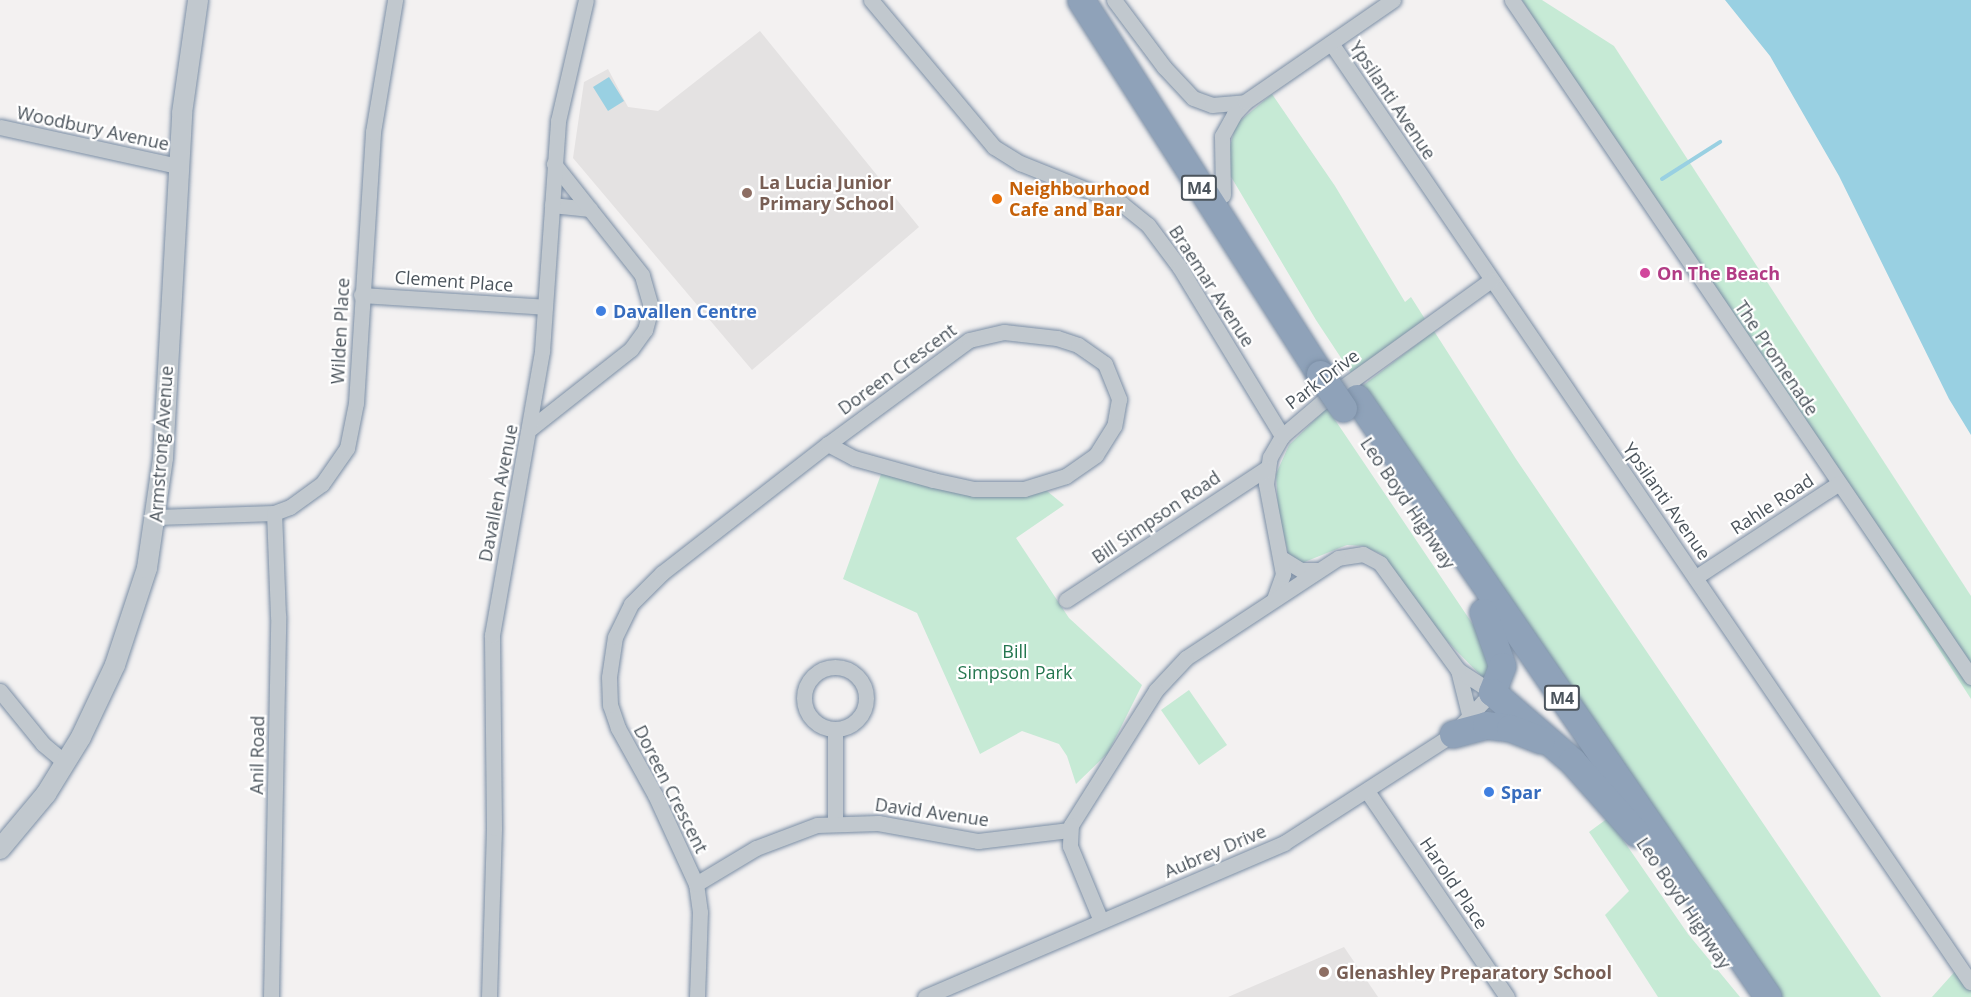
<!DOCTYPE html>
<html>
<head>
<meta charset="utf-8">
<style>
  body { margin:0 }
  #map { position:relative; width:1971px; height:997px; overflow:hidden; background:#f3f1f1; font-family:"Open Sans",sans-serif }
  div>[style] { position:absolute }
  .education>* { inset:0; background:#e4e2e2 }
  .green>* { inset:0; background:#c6ead5 }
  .water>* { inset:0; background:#99d0e2 }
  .stream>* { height:4px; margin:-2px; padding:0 2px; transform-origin:2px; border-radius:2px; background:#99d0e2 }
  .roads { filter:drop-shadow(0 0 2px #7b8ea5) drop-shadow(0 0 2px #7b8ea5) }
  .minor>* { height:15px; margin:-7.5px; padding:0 7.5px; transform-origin:7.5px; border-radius:7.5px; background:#c1c8ce }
  .minor>.ring { margin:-7.5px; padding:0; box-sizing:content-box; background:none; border:15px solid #c1c8ce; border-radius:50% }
  .tertiary>* { height:20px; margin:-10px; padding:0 10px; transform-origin:10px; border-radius:10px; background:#c1c8ce }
  .motorway>* { height:27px; margin:-13.5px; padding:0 13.5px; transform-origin:13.5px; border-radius:13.5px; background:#8fa2b9 }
  .bridges { filter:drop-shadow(0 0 2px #7b8ea5) drop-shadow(0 0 2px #7b8ea5) }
  .motorway-bridge>* { height:27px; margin:-13.5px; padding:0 13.5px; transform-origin:13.5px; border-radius:13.5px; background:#8fa2b9 }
  .dots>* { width:16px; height:16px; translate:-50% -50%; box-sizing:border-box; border:3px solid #fff; border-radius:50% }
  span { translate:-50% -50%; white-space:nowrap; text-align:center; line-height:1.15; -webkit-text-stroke:4.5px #fff; paint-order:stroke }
  .shield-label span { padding:2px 4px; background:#fff; border:2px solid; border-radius:4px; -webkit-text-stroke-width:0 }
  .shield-label { font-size:16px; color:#4b545c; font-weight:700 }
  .street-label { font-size:18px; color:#4b545c }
  .education-label { font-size:18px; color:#785e54; font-weight:700 }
  .left { translate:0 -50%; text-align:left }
  .food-label { font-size:18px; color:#c56008; font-weight:700 }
  .hotel-label { font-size:18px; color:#b23c85; font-weight:700 }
  .shop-label { font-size:18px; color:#366cbe; font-weight:700 }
  .park-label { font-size:18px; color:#24764f }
</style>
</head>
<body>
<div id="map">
  <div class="education">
    <i style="clip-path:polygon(760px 31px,919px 227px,752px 370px,573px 158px,584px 82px,608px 69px,628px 107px,658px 111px)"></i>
    <i style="clip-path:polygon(1344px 947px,1378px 997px,1228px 997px)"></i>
  </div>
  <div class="green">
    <i style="clip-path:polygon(1522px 0,1542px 0,1614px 46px,1971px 596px,1971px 699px)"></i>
    <i style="clip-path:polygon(1272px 94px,1335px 186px,1405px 302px,1411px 297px,1425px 319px,1351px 373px,1316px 320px,1230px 175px,1226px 161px,1236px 124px)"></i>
    <i style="clip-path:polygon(1434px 331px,1516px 459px,1881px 997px,1778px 997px,1361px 387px)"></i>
    <i style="clip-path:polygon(1327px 408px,1474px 626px,1492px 659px,1488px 683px,1446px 640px,1381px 554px,1363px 546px,1347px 545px,1302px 563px,1288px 553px,1278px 509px,1276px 474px,1289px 445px)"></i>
    <i style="clip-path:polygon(884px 466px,1000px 490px,1047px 491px,1064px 505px,1016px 538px,1069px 618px,1142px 685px,1108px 753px,1076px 784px,1067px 756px,1059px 744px,1022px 731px,980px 754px,917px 613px,843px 579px)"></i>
    <i style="clip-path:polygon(1189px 690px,1227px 745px,1199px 765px,1161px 710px)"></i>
    <i style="clip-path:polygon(1608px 818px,1688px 934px,1740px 997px,1658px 997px,1605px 915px,1629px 891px,1589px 832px)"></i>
    <i style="clip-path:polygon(1958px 968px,1971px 989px,1971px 997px,1932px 997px)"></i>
  </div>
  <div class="water">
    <i style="clip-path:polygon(1725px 0,1971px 0,1971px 435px,1949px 399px,1839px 176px,1770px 56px)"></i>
    <i style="clip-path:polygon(609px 77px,624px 101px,608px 111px,593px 87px)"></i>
  </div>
  <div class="stream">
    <i style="left:1662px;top:179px;width:69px;rotate:-32.5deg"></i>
  </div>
  <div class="roads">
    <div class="minor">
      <i style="left:871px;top:0;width:192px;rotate:50.1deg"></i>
      <i style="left:994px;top:147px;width:31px;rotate:32deg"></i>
      <i style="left:1020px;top:163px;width:110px;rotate:21.9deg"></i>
      <i style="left:1122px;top:204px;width:33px;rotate:39deg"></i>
      <i style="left:1148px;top:225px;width:54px;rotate:53.3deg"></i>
      <i style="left:1180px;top:268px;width:197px;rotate:58.7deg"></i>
      <i style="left:1114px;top:0;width:84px;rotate:53.3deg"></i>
      <i style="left:1164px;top:67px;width:42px;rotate:46.9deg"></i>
      <i style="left:1193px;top:98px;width:20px;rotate:20deg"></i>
      <i style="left:1212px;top:105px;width:33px;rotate:-5deg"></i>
      <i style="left:1512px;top:0;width:818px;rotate:55.86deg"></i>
      <i style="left:1331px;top:43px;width:1136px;rotate:55.76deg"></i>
      <i style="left:0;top:127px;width:182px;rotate:12.4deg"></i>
      <i style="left:1223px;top:195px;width:59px;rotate:-91deg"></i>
      <i style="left:1222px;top:136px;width:25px;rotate:-61deg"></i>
      <i style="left:1234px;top:114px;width:16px;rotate:-47deg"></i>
      <i style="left:1245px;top:102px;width:180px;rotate:-34.6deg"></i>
      <i style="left:552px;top:205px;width:38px;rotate:6deg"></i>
      <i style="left:361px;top:295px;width:184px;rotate:3.7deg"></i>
      <i style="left:531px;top:428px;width:127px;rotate:-38.3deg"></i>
      <i style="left:631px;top:349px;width:24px;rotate:-54deg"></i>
      <i style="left:645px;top:330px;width:24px;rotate:-75deg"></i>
      <i style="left:651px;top:307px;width:33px;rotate:-106deg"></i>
      <i style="left:642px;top:275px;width:142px;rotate:-128.4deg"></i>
      <i style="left:157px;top:517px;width:117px;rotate:-2deg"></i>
      <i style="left:274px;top:513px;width:17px;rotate:-21deg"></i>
      <i style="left:290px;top:507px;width:39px;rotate:-36deg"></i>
      <i style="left:322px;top:484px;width:44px;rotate:-55.2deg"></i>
      <i style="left:347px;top:448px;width:46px;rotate:-78.7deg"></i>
      <i style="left:356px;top:403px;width:272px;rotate:-86.4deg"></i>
      <i style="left:373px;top:132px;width:134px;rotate:-80.5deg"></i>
      <i style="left:1281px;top:558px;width:23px;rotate:31deg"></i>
      <i style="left:1301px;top:570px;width:17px"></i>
      <i style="left:1696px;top:577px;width:171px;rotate:-33.3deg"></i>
      <i style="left:1274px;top:599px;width:27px;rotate:-70deg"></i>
      <i style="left:1283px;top:574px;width:92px;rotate:-100.7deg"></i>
      <i style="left:1266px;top:484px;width:27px;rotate:-82deg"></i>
      <i style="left:1270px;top:457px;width:24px;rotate:-60deg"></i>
      <i style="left:1282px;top:436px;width:52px;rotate:-40.4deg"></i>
      <i style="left:1322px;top:402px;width:208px;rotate:-35.8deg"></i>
      <i style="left:1066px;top:600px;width:240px;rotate:-33.3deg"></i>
      <i class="ring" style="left:804px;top:667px;width:47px;height:47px"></i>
      <i style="left:1458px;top:670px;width:49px;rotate:76deg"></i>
      <i style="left:0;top:691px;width:68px;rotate:50.9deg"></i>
      <i style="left:43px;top:744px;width:30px;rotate:40deg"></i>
      <i style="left:1367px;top:791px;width:249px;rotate:55.8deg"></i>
      <i style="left:835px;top:823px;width:93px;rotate:-90deg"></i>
      <i style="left:696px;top:884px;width:70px;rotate:-31deg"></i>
      <i style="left:756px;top:848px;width:65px;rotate:-20.7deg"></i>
      <i style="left:817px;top:825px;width:61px;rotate:-1.9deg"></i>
      <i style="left:878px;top:823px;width:102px;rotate:10.2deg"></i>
      <i style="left:978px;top:841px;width:92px;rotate:-6.9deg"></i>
      <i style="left:271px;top:997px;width:381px;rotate:-88.9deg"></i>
      <i style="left:278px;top:616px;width:103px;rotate:-92.2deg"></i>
      <i style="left:489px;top:997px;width:169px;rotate:-88.3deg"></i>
      <i style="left:494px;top:828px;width:193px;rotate:-90.6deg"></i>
      <i style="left:492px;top:635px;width:288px;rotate:-80deg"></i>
      <i style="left:542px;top:351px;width:231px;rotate:-86deg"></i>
      <i style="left:558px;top:121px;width:124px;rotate:-77deg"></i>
      <i style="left:697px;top:997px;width:85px;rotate:-88deg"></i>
      <i style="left:700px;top:912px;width:28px;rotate:-98deg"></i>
      <i style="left:696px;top:884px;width:98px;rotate:-114.7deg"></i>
      <i style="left:655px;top:795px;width:77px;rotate:-118.9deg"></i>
      <i style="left:618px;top:728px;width:24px;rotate:-109deg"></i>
      <i style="left:610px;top:705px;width:28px;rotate:-92deg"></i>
      <i style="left:609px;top:677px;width:40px;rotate:-81.5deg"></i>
      <i style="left:615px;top:637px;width:37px;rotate:-64deg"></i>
      <i style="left:631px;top:604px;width:44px;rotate:-45deg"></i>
      <i style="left:662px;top:573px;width:210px;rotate:-37.9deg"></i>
      <i style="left:828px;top:444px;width:175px;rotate:-36.4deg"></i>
      <i style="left:969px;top:340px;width:36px;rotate:-13deg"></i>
      <i style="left:1004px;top:332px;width:53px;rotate:6.5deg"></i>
      <i style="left:1057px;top:338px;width:22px;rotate:18deg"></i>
      <i style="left:1078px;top:345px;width:33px;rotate:35deg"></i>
      <i style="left:1105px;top:364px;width:38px;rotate:68deg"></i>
      <i style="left:1119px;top:399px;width:27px;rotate:100deg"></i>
      <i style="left:1114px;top:426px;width:34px;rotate:122deg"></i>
      <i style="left:1096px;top:455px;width:37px;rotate:145deg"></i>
      <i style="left:1066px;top:476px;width:44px;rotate:162.8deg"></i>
      <i style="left:1024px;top:489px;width:50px;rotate:180deg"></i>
      <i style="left:974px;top:489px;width:42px;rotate:-167.6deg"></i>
      <i style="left:933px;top:480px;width:82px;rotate:-164.4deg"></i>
      <i style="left:854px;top:458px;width:30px;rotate:-152deg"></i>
      <i style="left:925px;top:997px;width:391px;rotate:-23.2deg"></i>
      <i style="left:1284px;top:843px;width:201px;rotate:-32.8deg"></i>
      <i style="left:1453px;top:734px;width:57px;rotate:-47.1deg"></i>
      <i style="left:1492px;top:692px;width:40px;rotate:-147.1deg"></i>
      <i style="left:1458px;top:670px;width:132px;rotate:-126.1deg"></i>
      <i style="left:1380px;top:563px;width:19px;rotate:-152deg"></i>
      <i style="left:1363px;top:554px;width:25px;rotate:171deg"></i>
      <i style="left:1338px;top:558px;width:182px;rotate:146.7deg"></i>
      <i style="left:1186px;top:658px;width:44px;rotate:133.2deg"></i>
      <i style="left:1156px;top:690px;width:160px;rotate:122.2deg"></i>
      <i style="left:1071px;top:825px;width:21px;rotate:93deg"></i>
      <i style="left:1070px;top:846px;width:81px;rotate:67.5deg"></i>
    </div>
    <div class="tertiary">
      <i style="left:0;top:849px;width:72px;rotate:-50.1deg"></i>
      <i style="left:46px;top:794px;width:67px;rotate:-58.4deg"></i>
      <i style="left:81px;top:737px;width:80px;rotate:-64.7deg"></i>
      <i style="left:115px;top:665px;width:102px;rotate:-71.7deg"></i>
      <i style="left:147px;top:568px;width:111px;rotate:-81.7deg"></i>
      <i style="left:163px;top:458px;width:346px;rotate:-86.8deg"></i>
      <i style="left:182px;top:113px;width:114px;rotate:-81.9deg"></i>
    </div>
    <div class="motorway">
      <i style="left:1081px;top:0;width:444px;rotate:57.4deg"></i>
      <i style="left:1357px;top:398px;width:726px;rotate:55.54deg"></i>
      <i style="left:1483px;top:612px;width:57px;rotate:70.6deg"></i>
      <i style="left:1502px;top:666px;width:28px;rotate:111deg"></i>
      <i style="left:1492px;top:692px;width:106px;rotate:40.8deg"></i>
      <i style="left:1572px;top:761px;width:96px;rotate:48.4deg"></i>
      <i style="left:1453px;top:734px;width:34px;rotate:-15deg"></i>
      <i style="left:1486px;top:725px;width:24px;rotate:7deg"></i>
      <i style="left:1510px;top:728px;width:33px;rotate:21deg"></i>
    </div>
  </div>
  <div class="bridges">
    <div class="motorway-bridge">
      <i style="left:1320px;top:374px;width:41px;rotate:55.9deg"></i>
    </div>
  </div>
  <div class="dots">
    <i style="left:747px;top:193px;background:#8d6e63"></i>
    <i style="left:997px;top:199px;background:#e8710a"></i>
    <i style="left:1645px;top:273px;background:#d1479c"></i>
    <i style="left:601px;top:311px;background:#3f7fe0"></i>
    <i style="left:1489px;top:792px;background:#3f7fe0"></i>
    <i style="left:1324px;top:972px;background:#8d6e63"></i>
  </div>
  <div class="shield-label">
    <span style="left:1199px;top:188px">M4</span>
    <span style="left:1562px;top:698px">M4</span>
  </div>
  <div class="street-label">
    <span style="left:1393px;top:100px;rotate:56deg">Ypsilanti Avenue</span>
    <span style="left:93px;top:128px;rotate:12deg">Woodbury Avenue</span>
    <span style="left:454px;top:281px;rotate:4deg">Clement Place</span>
    <span style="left:1212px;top:286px;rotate:57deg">Braemar Avenue</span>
    <span style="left:340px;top:331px;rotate:-87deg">Wilden Place</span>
    <span style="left:1777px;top:358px;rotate:56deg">The Promenade</span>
    <span style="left:897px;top:369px;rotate:-36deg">Doreen Crescent</span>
    <span style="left:1322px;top:379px;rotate:-37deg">Park Drive</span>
    <span style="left:161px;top:444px;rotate:-86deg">Armstrong Avenue</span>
    <span style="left:498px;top:493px;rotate:-79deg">Davallen Avenue</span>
    <span style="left:1667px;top:501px;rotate:55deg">Ypsilanti Avenue</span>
    <span style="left:1408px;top:503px;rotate:56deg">Leo Boyd Highway</span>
    <span style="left:1772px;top:504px;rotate:-33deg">Rahle Road</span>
    <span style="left:1156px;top:517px;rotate:-34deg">Bill Simpson Road</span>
    <span style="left:257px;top:755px;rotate:-89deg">Anil Road</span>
    <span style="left:671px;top:789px;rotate:63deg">Doreen Crescent</span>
    <span style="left:932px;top:812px;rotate:8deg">David Avenue</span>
    <span style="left:1215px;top:851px;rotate:-23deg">Aubrey Drive</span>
    <span style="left:1454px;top:883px;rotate:56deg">Harold Place</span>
    <span style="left:1684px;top:903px;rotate:56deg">Leo Boyd Highway</span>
  </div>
  <div class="education-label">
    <span class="left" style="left:759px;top:193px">La Lucia Junior<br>Primary School</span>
    <span class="left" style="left:1336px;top:972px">Glenashley Preparatory School</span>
  </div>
  <div class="food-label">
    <span class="left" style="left:1009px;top:199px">Neighbourhood<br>Cafe and Bar</span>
  </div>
  <div class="hotel-label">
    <span class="left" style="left:1657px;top:273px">On The Beach</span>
  </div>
  <div class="shop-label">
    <span class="left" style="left:613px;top:311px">Davallen Centre</span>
    <span class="left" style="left:1501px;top:792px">Spar</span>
  </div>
  <div class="park-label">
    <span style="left:1015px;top:662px">Bill<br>Simpson Park</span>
  </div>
</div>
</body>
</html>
